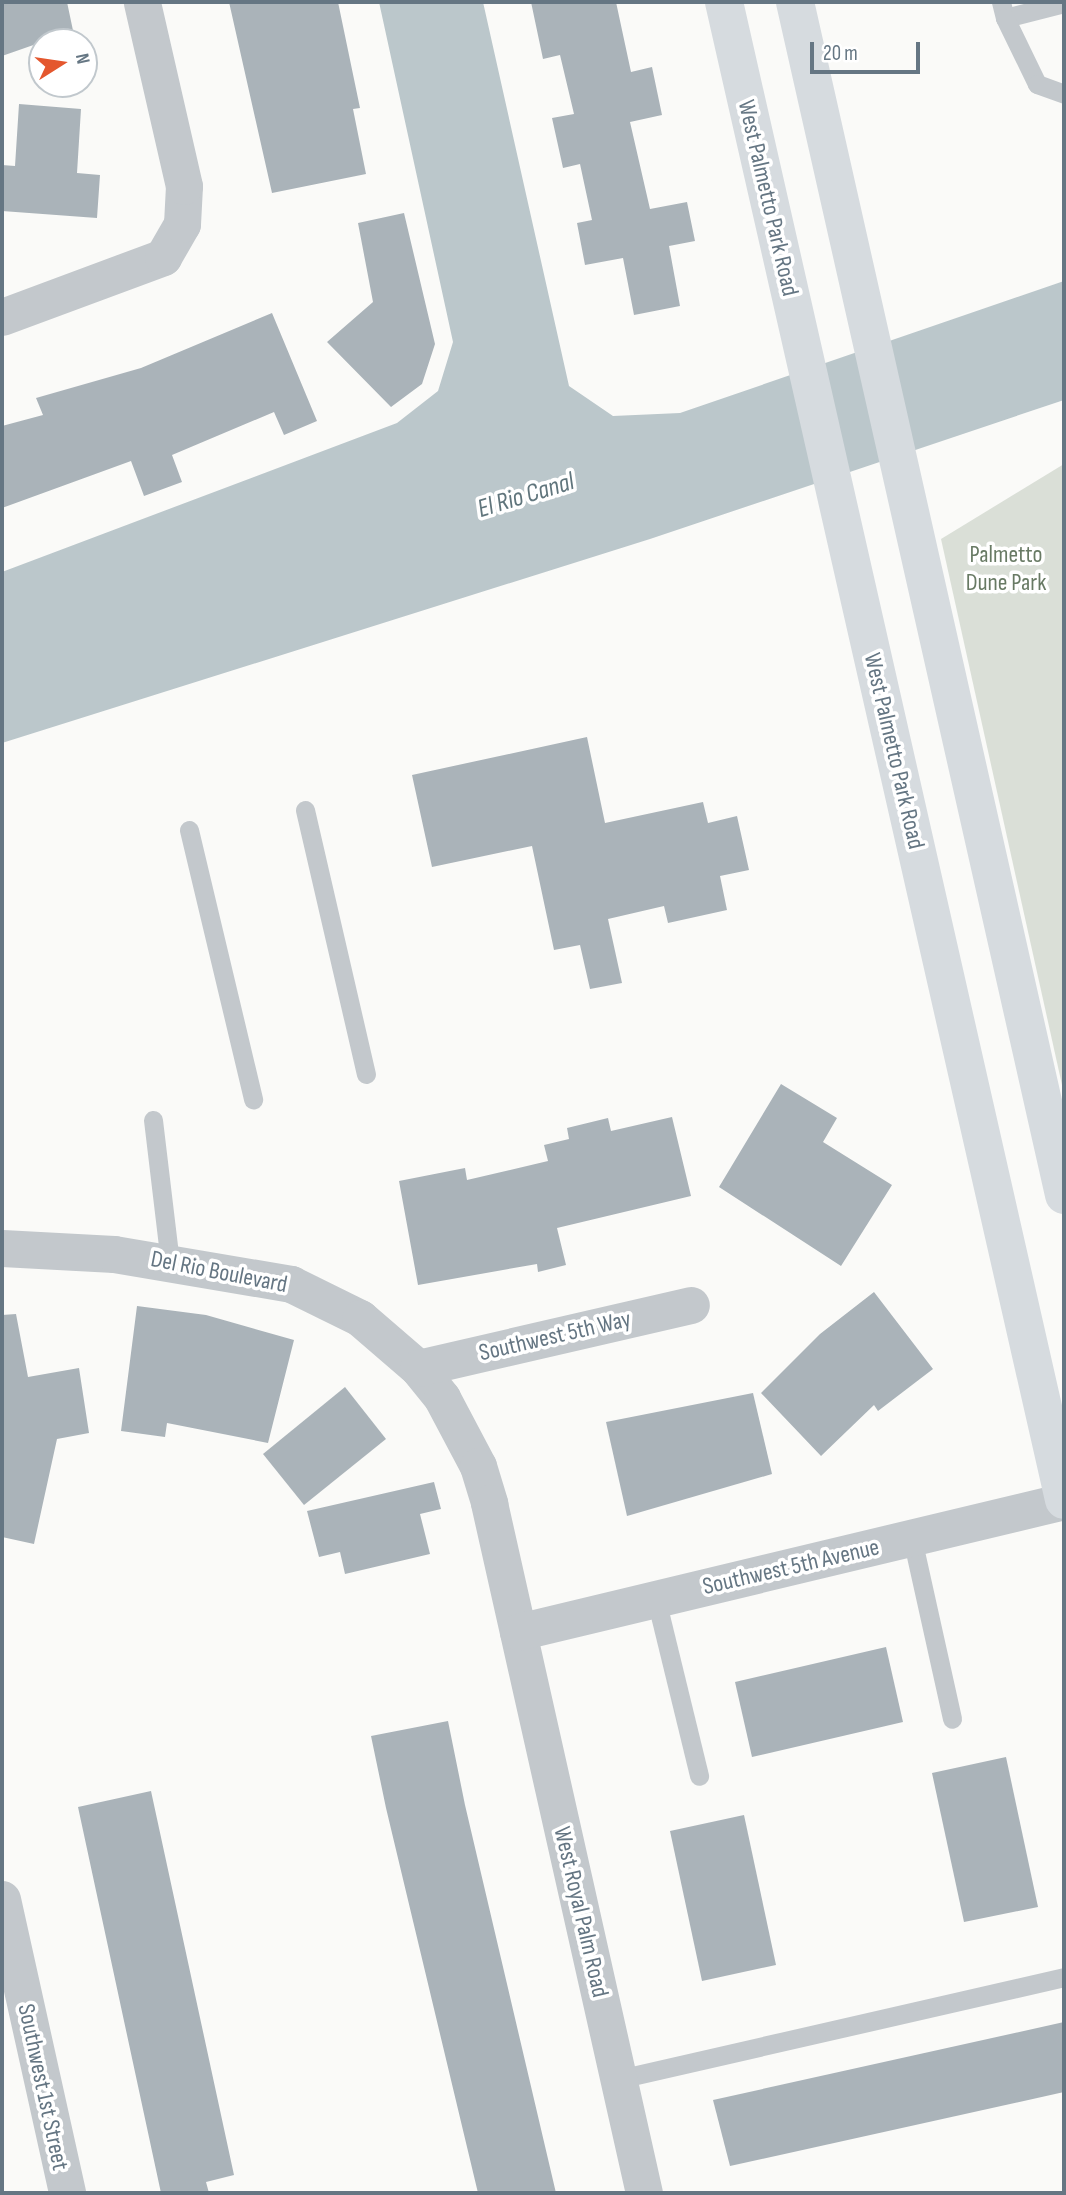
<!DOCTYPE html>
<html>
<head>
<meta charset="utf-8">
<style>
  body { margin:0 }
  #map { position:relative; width:1066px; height:2195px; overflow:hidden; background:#fafaf8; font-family:"Sofia Sans Condensed",sans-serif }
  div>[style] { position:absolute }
  .green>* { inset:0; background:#dadfd7 }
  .water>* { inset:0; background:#bbc7cb }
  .building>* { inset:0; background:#aab3b9 }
  .lane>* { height:19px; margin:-9.5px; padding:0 9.5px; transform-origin:9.5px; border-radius:9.5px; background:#c3c8cc }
  .street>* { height:37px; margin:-18.5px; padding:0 18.5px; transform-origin:18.5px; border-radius:18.5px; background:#c3c8cc }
  .primary>* { height:38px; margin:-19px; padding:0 19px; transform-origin:19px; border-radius:19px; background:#d6dbdf }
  span { translate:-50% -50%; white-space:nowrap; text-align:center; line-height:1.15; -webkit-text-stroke:7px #fff; paint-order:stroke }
  .street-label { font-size:24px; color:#657683 }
  .park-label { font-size:24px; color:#687a64 }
  .water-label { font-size:26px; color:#60757c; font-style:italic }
  .frame { position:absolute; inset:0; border:4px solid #657683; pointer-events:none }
  .north { position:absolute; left:28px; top:28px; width:70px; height:70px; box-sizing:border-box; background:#fff; border:2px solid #c1c8cd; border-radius:50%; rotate:78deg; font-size:19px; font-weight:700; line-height:28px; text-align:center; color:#657683 }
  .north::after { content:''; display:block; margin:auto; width:24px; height:32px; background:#e4572e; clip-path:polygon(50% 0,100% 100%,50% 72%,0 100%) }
  .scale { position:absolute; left:810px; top:42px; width:110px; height:32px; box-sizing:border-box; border:4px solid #657683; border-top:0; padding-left:9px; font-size:21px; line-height:24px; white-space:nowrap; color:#657683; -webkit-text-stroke:5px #fff; paint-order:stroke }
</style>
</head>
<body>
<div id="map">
  <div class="green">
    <i style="clip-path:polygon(1064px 464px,1064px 1094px,941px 539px)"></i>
  </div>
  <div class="water">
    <i style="clip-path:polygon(379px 2px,483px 2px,569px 386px,613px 416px,680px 413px,1064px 281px,1064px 400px,650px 539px,2px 743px,2px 572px,397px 423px,438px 391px,453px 342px)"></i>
  </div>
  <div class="building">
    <i style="clip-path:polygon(2px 2px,67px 2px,75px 40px,42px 42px,2px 56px)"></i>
    <i style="clip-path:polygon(229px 2px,338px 2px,360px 108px,353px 109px,366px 174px,272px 193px)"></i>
    <i style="clip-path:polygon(531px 2px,616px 2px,631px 72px,652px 67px,662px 115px,630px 122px,650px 209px,687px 202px,695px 241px,669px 246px,680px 306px,634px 315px,623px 258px,585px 265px,577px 223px,592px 220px,580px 164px,563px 168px,552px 118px,574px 114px,560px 55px,543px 59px)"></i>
    <i style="clip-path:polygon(19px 104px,81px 109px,77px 173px,100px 175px,97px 218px,2px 211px,2px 165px,15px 166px)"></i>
    <i style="clip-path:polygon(404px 213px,435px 344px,422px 384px,391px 407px,327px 342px,373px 302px,358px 223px)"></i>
    <i style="clip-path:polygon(272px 313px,317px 421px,284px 435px,274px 412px,172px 455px,182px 482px,144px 496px,131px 461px,2px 508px,2px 426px,43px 415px,36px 398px,141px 368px)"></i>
    <i style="clip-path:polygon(587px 737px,605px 823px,703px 802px,708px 823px,737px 816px,749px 870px,720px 876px,727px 910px,668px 923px,664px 906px,608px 919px,622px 983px,590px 989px,580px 945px,554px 950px,532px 846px,432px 867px,412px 775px)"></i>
    <i style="clip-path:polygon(781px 1084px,837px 1118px,823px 1142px,892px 1185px,841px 1266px,719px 1187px)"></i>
    <i style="clip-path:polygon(672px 1117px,691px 1196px,557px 1228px,566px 1265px,538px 1272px,537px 1264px,418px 1285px,399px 1181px,465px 1168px,467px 1180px,548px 1161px,544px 1145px,569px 1139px,567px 1128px,608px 1118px,611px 1131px)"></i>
    <i style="clip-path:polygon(874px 1292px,933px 1369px,878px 1411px,874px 1405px,821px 1456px,761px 1393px,820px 1334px)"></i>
    <i style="clip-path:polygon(137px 1306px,206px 1315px,294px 1340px,268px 1443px,167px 1423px,165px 1437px,121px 1431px)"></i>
    <i style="clip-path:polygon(16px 1314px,28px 1377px,79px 1368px,89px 1433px,57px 1439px,34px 1544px,2px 1537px,2px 1315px)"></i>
    <i style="clip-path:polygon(345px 1387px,386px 1439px,304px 1505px,263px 1454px)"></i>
    <i style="clip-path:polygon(753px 1393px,772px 1474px,627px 1516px,606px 1422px)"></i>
    <i style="clip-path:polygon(434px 1482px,441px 1509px,420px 1514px,430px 1554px,345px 1574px,340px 1552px,319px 1557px,307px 1511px)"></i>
    <i style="clip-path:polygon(886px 1647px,903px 1722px,752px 1757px,735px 1682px)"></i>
    <i style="clip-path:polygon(448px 1721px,465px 1805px,556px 2193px,478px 2193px,386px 1808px,371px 1736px)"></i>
    <i style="clip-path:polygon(1006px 1757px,1038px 1907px,964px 1922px,932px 1773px)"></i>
    <i style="clip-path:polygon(151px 1791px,234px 2175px,206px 2182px,209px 2193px,161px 2193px,78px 1807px)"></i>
    <i style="clip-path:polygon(744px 1815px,776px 1965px,702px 1981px,670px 1831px)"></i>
    <i style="clip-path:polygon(1064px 2022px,1064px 2092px,730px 2166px,713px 2100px)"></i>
  </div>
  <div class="lane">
    <i style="left:1001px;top:2px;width:16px;rotate:76deg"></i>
    <i style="left:1005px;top:18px;width:61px;rotate:-14.3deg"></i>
    <i style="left:1005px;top:18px;width:73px;rotate:64.1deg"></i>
    <i style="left:1037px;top:84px;width:29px;rotate:20deg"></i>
    <i style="left:305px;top:810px;width:271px;rotate:77deg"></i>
    <i style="left:189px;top:830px;width:277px;rotate:76.6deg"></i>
    <i style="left:153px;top:1120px;width:143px;rotate:83.2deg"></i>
    <i style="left:912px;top:1538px;width:185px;rotate:77.5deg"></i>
    <i style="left:656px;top:1599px;width:182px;rotate:76.3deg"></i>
    <i style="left:619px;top:2079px;width:457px;rotate:-12.9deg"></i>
  </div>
  <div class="street">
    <i style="left:2px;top:317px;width:172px;rotate:-20.4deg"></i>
    <i style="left:163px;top:257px;width:38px;rotate:-60deg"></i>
    <i style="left:182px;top:224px;width:38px;rotate:-87deg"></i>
    <i style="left:184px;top:186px;width:189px;rotate:-102.9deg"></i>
    <i style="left:2px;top:1248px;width:112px;rotate:3.1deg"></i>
    <i style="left:114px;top:1254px;width:180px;rotate:9.6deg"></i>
    <i style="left:291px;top:1284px;width:77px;rotate:26.2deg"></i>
    <i style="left:360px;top:1318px;width:77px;rotate:40.8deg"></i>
    <i style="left:418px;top:1368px;width:38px;rotate:51deg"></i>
    <i style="left:442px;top:1398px;width:77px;rotate:62.1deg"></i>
    <i style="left:478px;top:1466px;width:39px;rotate:73deg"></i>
    <i style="left:489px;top:1503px;width:707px;rotate:77.34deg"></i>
    <i style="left:418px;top:1368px;width:280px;rotate:-13deg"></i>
    <i style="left:518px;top:1632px;width:561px;rotate:-13.49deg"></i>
    <i style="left:2px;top:1899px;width:301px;rotate:77.5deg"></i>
  </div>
  <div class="primary">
    <i style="left:724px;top:2px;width:1536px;rotate:77.21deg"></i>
    <i style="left:795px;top:2px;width:1223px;rotate:77.29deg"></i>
  </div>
  <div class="street-label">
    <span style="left:768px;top:198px;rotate:77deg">West Palmetto Park Road</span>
    <span style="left:894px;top:751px;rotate:77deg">West Palmetto Park Road</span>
    <span style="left:219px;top:1272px;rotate:11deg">Del Rio Boulevard</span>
    <span style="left:555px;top:1336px;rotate:-13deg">Southwest 5th Way</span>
    <span style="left:791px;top:1567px;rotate:-13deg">Southwest 5th Avenue</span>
    <span style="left:581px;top:1912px;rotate:77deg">West Royal Palm Road</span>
    <span style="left:43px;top:2087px;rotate:78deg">Southwest 1st Street</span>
  </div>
  <div class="park-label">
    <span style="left:1006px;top:569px">Palmetto<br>Dune Park</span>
  </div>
  <div class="water-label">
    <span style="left:526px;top:496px;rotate:-17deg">El Rio Canal</span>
  </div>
  <div class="frame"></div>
  <div class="north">N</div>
  <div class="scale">20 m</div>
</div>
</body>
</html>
